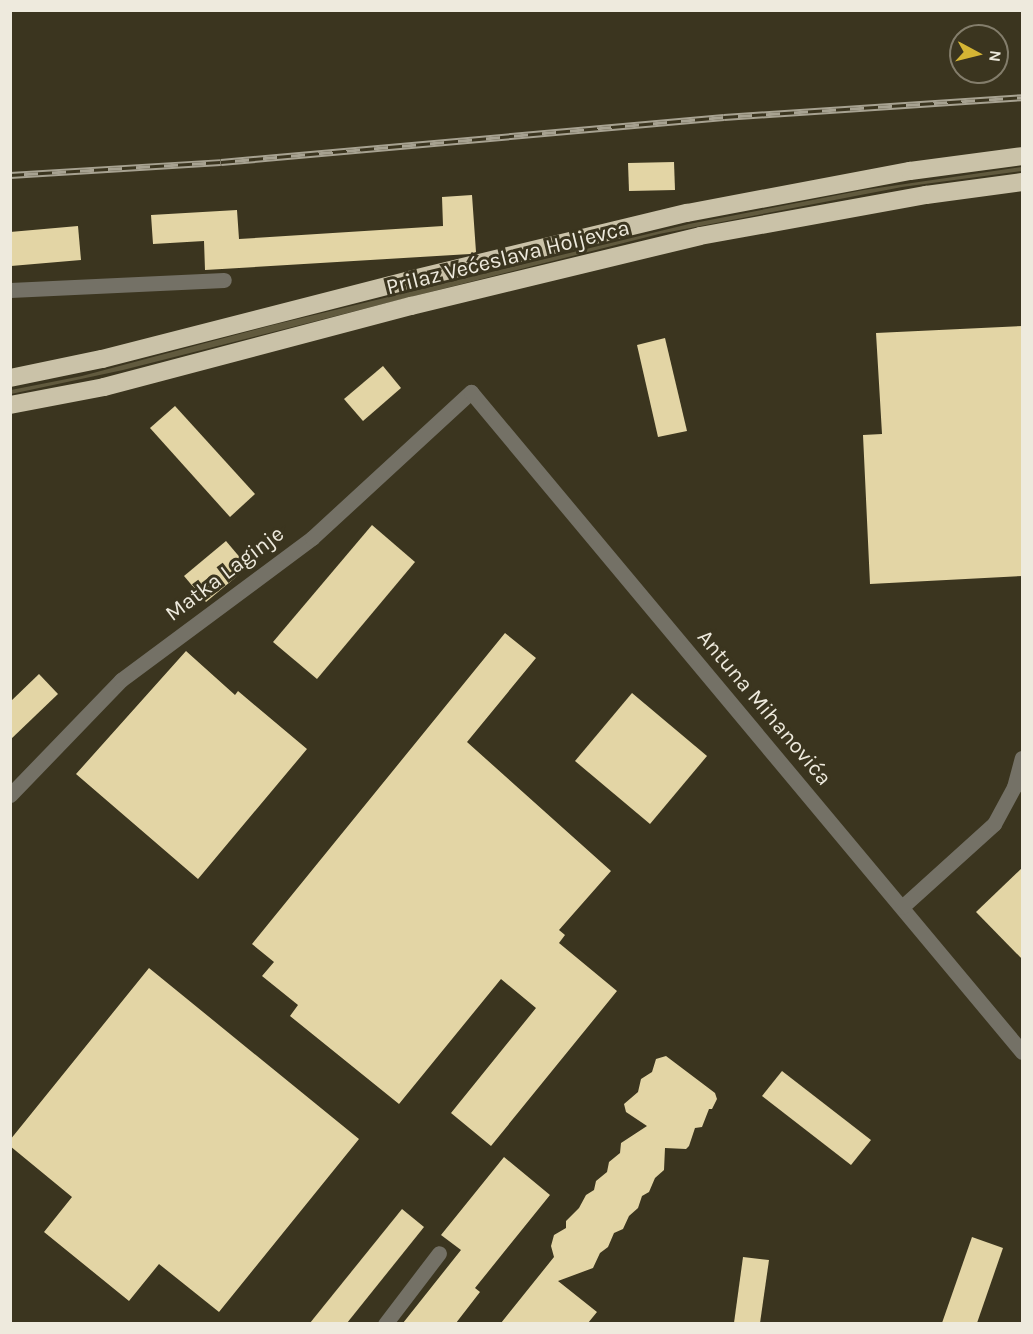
<!DOCTYPE html>
<html>
<head>
<meta charset="utf-8">
<style>
  body { margin:0 }
  #map { position:relative; width:1033px; height:1334px; overflow:hidden; background:#3b351f; font-family:Karla,sans-serif }
  div>[style] { position:absolute }
  .green>* { inset:0; background:#615a3e }
  .building>* { inset:0; background:#e3d5a5 }
  .minor>* { height:15px; margin:-7.5px; padding:0 7.5px; transform-origin:7.5px; border-radius:7.5px; background:#747166 }
  .highway>* { height:18px; margin:-9px; padding:0 9px; transform-origin:9px; border-radius:9px; background:#cac2a8 }
  .rail>* { height:7px; margin-top:-3.5px; transform-origin:0; background:repeating-linear-gradient(90deg,#3b351f 0 14px,#a7a291 0 28px); box-sizing:border-box; border-block:2px solid #a7a291 }
  span { translate:-50% -50%; white-space:nowrap; text-align:center; line-height:1.15; -webkit-text-stroke:6px #3b351f; paint-order:stroke }
  .street-label { font-size:22px; color:#eeeadd }
  .frame { position:absolute; inset:0; border:12px solid #eeeadd; pointer-events:none }
  .north { position:absolute; left:949px; top:24px; width:60px; height:60px; box-sizing:border-box; background:#3b351f; border:2px solid #837d6b; border-radius:50%; rotate:97deg; font-size:16px; font-weight:700; line-height:24px; text-align:center; color:#eeeadd }
  .north::after { content:''; display:block; margin:auto; width:21px; height:27px; background:#d5b534; clip-path:polygon(50% 0,100% 100%,50% 72%,0 100%) }
</style>
</head>
<body>
<div id="map">
  <div class="green">
    <i style="clip-path:polygon(1022px 167px,1022px 171px,902px 187px,659px 234px,123px 370px,11px 394px,11px 390px,82px 376px,273px 325px,689px 224px,864px 190px)"></i>
  </div>
  <div class="building">
    <i style="clip-path:polygon(674px 162px,675px 190px,629px 191px,628px 163px)"></i>
    <i style="clip-path:polygon(472px 195px,476px 252px,470px 254px,205px 270px,204px 241px,153px 244px,151px 215px,237px 210px,239px 239px,443px 226px,442px 197px)"></i>
    <i style="clip-path:polygon(78px 226px,81px 260px,11px 266px,10px 232px)"></i>
    <i style="clip-path:polygon(1023px 326px,1023px 576px,870px 584px,863px 435px,882px 434px,876px 333px)"></i>
    <i style="clip-path:polygon(665px 338px,687px 431px,658px 437px,637px 345px)"></i>
    <i style="clip-path:polygon(383px 366px,401px 388px,363px 421px,344px 399px)"></i>
    <i style="clip-path:polygon(175px 406px,255px 494px,230px 517px,150px 428px)"></i>
    <i style="clip-path:polygon(372px 525px,415px 562px,317px 679px,273px 642px)"></i>
    <i style="clip-path:polygon(226px 541px,248px 567px,206px 602px,184px 576px)"></i>
    <i style="clip-path:polygon(505px 633px,536px 658px,467px 742px,611px 871px,559px 930px,565px 935px,559px 943px,617px 991px,491px 1146px,451px 1113px,536px 1008px,501px 979px,399px 1104px,290px 1016px,298px 1005px,262px 976px,274px 962px,252px 944px)"></i>
    <i style="clip-path:polygon(186px 651px,235px 695px,238px 691px,307px 749px,198px 879px,76px 774px)"></i>
    <i style="clip-path:polygon(39px 674px,58px 694px,10px 740px,10px 702px)"></i>
    <i style="clip-path:polygon(632px 693px,707px 756px,650px 824px,575px 761px)"></i>
    <i style="clip-path:polygon(1023px 867px,1023px 960px,976px 912px)"></i>
    <i style="clip-path:polygon(149px 968px,359px 1139px,219px 1312px,159px 1264px,129px 1301px,44px 1232px,72px 1197px,10px 1146px,10px 1140px)"></i>
    <i style="clip-path:polygon(666px 1056px,715px 1093px,717px 1099px,712px 1109px,709px 1109px,702px 1127px,695px 1128px,689px 1146px,686px 1149px,665px 1148px,664px 1170px,655px 1178px,649px 1192px,642px 1196px,638px 1208px,629px 1216px,623px 1229px,614px 1233px,608px 1247px,600px 1253px,593px 1268px,558px 1281px,597px 1312px,588px 1323px,501px 1323px,554px 1257px,551px 1246px,554px 1235px,566px 1228px,566px 1221px,579px 1208px,586px 1195px,594px 1190px,596px 1181px,607px 1172px,609px 1162px,620px 1153px,621px 1143px,647px 1126px,626px 1112px,624px 1104px,638px 1092px,641px 1079px,652px 1072px,656px 1059px)"></i>
    <i style="clip-path:polygon(782px 1071px,871px 1140px,851px 1165px,762px 1096px)"></i>
    <i style="clip-path:polygon(504px 1157px,550px 1195px,475px 1288px,480px 1292px,456px 1323px,403px 1323px,461px 1250px,441px 1235px)"></i>
    <i style="clip-path:polygon(402px 1209px,424px 1227px,347px 1323px,310px 1323px)"></i>
    <i style="clip-path:polygon(972px 1237px,1003px 1248px,977px 1323px,942px 1323px)"></i>
    <i style="clip-path:polygon(743px 1257px,769px 1260px,760px 1323px,734px 1323px)"></i>
  </div>
  <div class="minor">
    <i style="left:10px;top:290px;width:214px;rotate:-2.7deg"></i>
    <i style="left:10px;top:795px;width:160px;rotate:-46deg"></i>
    <i style="left:121px;top:680px;width:238px;rotate:-36.6deg"></i>
    <i style="left:312px;top:538px;width:216px;rotate:-42.6deg"></i>
    <i style="left:471px;top:392px;width:860px;rotate:50.14deg"></i>
    <i style="left:902px;top:907px;width:124px;rotate:-42.1deg"></i>
    <i style="left:994px;top:824px;width:42px;rotate:-61.6deg"></i>
    <i style="left:1014px;top:787px;width:30px;rotate:-75deg"></i>
    <i style="left:385px;top:1324px;width:89px;rotate:-52.7deg"></i>
  </div>
  <div class="highway">
    <i style="left:10px;top:378px;width:94px;rotate:-11.7deg"></i>
    <i style="left:102px;top:359px;width:317px;rotate:-14.4deg"></i>
    <i style="left:409px;top:280px;width:286px;rotate:-13.6deg"></i>
    <i style="left:687px;top:213px;width:227px;rotate:-10.7deg"></i>
    <i style="left:910px;top:171px;width:113px;rotate:-7.6deg"></i>
    <i style="left:10px;top:405px;width:96px;rotate:-10.8deg"></i>
    <i style="left:104px;top:387px;width:318px;rotate:-14.8deg"></i>
    <i style="left:411px;top:306px;width:297px;rotate:-13.6deg"></i>
    <i style="left:700px;top:236px;width:230px;rotate:-10.3deg"></i>
    <i style="left:926px;top:195px;width:97px;rotate:-7.7deg"></i>
  </div>
  <div class="rail">
    <i style="left:10px;top:175px;width:211px;rotate:-3.5deg"></i>
    <i style="left:221px;top:162px;width:505px;rotate:-5.11deg"></i>
    <i style="left:724px;top:117px;width:299px;rotate:-3.8deg"></i>
  </div>
  <div class="street-label">
    <span style="left:508px;top:258px;rotate:-14deg">Prilaz Većeslava Holjevca</span>
    <span style="left:225px;top:574px;rotate:-37deg">Matka Laginje</span>
    <span style="left:764px;top:708px;rotate:50deg">Antuna Mihanovića</span>
  </div>
  <div class="frame"></div>
  <div class="north">N</div>
</div>
</body>
</html>
